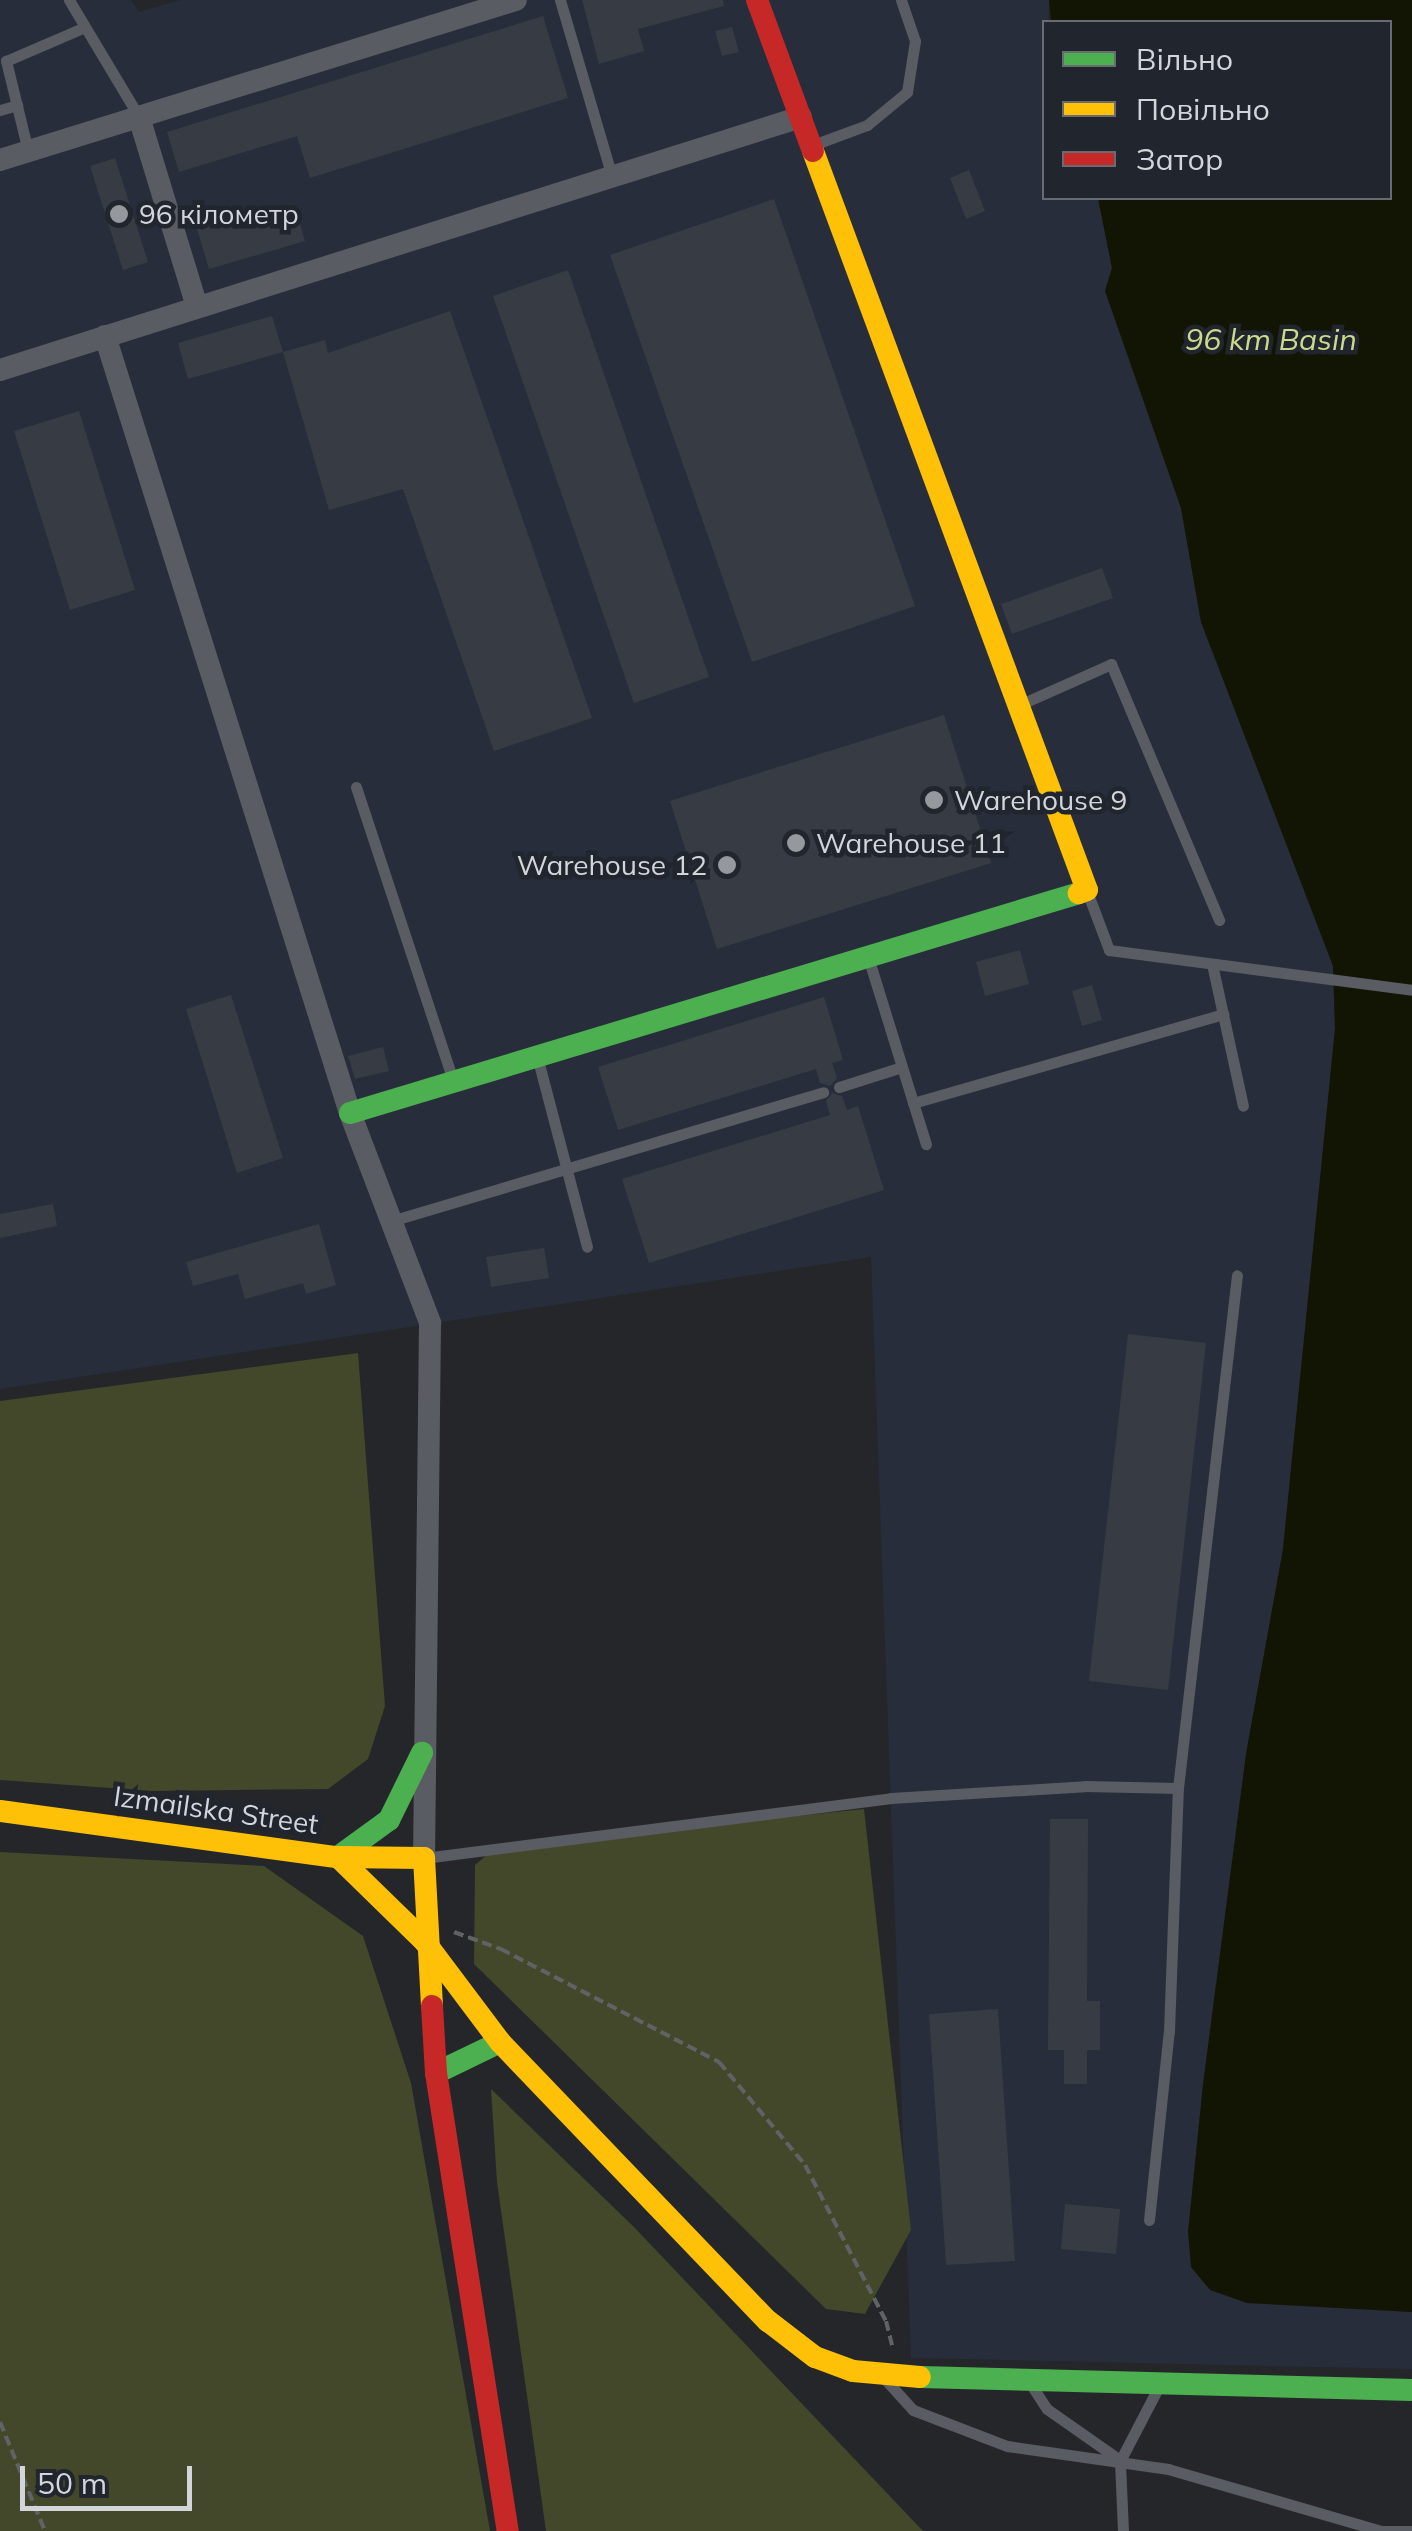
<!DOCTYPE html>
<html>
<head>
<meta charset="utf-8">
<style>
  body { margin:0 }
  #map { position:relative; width:1412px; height:2531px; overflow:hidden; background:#24262a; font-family:Mulish,sans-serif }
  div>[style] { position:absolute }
  .built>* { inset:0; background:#272d3a }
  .green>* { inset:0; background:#424829 }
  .water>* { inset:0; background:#121504 }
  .building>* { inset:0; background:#373c44 }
  .path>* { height:4px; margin-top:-2px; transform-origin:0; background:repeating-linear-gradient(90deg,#606266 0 10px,transparent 0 15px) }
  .lane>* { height:11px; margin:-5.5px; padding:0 5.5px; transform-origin:5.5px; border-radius:5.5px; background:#595c62 }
  .street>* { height:22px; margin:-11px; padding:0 11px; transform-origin:11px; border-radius:11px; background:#595c62 }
  .fast>* { height:22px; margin:-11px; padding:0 11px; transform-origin:11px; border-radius:11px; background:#4caf50 }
  .slow>* { height:22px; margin:-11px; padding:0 11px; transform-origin:11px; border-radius:11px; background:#ffc107 }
  .jam>* { height:22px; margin:-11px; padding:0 11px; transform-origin:11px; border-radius:11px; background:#c62828 }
  .dots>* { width:28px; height:28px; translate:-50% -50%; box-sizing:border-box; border:5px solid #21252d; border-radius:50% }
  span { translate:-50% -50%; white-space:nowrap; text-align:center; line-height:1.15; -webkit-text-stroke:9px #21252d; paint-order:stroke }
  .poi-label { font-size:28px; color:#d2d5da }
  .left { translate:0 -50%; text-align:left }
  .right { translate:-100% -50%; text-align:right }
  .street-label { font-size:28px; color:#d2d5da }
  .water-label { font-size:30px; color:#cbd98d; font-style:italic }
  .legend { position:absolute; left:1042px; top:20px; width:350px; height:180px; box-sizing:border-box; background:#21252d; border:2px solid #686b72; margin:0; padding:12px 18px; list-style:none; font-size:30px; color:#d2d5da }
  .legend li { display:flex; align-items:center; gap:20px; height:50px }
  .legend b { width:50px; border:2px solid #686b72 }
  .scale { position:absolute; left:20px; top:2466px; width:172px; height:45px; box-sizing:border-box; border:5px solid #d2d5da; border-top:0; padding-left:12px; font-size:30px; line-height:35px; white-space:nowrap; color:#d2d5da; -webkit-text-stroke:8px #21252d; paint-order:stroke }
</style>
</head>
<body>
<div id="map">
  <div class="built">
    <i style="clip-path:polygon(0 0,131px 0,139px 12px,180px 0,1049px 0,1044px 198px,1098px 198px,1112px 268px,1105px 291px,1181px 508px,1201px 622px,1333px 966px,1335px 1029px,1283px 1549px,1246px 1754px,1188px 2232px,1246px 2303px,1412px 2312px,1412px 2369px,911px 2358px,871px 1257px,0 1389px)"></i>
  </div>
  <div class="green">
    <i style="clip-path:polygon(358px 1353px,385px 1706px,368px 1759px,328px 1789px,152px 1791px,0 1780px,0 1401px)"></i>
    <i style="clip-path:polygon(864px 1809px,911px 2230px,865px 2314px,826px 2309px,474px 1964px,475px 1865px,495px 1848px)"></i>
    <i style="clip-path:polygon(0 1852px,264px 1866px,363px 1936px,411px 2083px,490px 2531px,0 2531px)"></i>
    <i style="clip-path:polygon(491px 2089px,634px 2227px,923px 2531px,546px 2531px,497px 2182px)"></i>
  </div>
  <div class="water">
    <i style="clip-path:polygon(1049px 0,1412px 0,1412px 2312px,1247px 2303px,1210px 2290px,1191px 2267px,1188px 2232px,1203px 2084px,1246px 1754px,1283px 1549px,1335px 1029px,1333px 966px,1201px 622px,1181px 508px,1105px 291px,1112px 268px,1098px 198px,1390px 198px,1390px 22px,1051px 22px)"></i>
  </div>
  <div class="building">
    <i style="clip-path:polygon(582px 0,723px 0,724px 6px,638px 29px,644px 51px,599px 64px)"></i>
    <i style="clip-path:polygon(543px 16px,568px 98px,310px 178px,297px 136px,179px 172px,167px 132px)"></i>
    <i style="clip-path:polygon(732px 27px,739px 52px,722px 56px,715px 31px)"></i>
    <i style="clip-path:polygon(115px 158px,148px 262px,123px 270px,90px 166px)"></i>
    <i style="clip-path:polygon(969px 170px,985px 211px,966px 219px,950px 178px)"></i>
    <i style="clip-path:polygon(774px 199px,915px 606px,752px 662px,610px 255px)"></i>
    <i style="clip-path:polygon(230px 211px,235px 229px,296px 211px,305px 241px,209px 269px,195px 222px)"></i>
    <i style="clip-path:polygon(568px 270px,709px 677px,634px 703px,493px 296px)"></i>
    <i style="clip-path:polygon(450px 311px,592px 718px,494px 751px,403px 489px,329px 510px,283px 352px,325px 340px,328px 353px)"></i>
    <i style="clip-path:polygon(272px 316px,283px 352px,188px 379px,178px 343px)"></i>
    <i style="clip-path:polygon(79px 411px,135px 590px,70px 610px,14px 431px)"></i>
    <i style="clip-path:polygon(1102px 568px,1113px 598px,1012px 634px,1001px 604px)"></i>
    <i style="clip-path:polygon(944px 715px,991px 863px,717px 949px,670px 801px)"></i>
    <i style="clip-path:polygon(1020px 950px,1029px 984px,985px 996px,976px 962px)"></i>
    <i style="clip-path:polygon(1092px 985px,1102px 1020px,1082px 1026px,1072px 991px)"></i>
    <i style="clip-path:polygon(231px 995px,283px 1158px,237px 1173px,186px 1009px)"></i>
    <i style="clip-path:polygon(824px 997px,843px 1060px,832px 1063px,837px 1078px,830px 1086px,820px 1083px,816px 1069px,618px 1130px,598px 1067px)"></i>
    <i style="clip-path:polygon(383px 1047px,389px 1071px,355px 1079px,348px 1056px)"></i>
    <i style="clip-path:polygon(832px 1093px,842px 1096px,847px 1110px,858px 1106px,884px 1190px,649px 1263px,622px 1179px,830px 1115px,826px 1101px)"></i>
    <i style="clip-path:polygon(53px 1204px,57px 1226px,0 1238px,0 1214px)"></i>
    <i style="clip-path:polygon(319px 1224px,336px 1285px,306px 1294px,303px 1283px,245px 1299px,238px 1274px,193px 1286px,186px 1262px)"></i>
    <i style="clip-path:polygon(544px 1248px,549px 1278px,491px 1287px,486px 1257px)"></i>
    <i style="clip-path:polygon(1128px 1334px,1206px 1343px,1168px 1690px,1089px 1681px)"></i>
    <i style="clip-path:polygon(1050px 1819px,1088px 1819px,1087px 2001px,1100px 2001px,1100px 2050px,1087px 2050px,1087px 2084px,1064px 2084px,1064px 2050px,1048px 2050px)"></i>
    <i style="clip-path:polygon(998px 2009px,1015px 2261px,946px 2265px,929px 2014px)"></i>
    <i style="clip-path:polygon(1065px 2204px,1120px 2209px,1116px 2254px,1061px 2249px)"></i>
  </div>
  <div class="path">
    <i style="left:454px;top:1932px;width:50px;rotate:19.9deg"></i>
    <i style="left:501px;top:1949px;width:246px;rotate:27.4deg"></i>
    <i style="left:719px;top:2062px;width:134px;rotate:50.1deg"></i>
    <i style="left:805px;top:2165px;width:176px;rotate:62.6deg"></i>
    <i style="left:886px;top:2321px;width:29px;rotate:76deg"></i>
    <i style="left:0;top:2422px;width:118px;rotate:67.6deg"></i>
  </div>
  <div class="lane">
    <i style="left:69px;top:0;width:136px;rotate:59.1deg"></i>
    <i style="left:560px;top:0;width:184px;rotate:73.6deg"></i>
    <i style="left:0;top:110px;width:18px;rotate:-16deg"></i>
    <i style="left:813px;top:145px;width:58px;rotate:-20.3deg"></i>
    <i style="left:867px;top:125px;width:52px;rotate:-39.5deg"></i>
    <i style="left:907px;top:92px;width:52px;rotate:-81.1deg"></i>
    <i style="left:915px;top:41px;width:43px;rotate:-108.9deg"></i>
    <i style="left:28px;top:151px;width:93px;rotate:-103.7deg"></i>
    <i style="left:6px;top:61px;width:86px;rotate:-23.3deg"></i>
    <i style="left:1019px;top:705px;width:101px;rotate:-24deg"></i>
    <i style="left:1111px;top:664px;width:278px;rotate:67.1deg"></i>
    <i style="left:356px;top:787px;width:310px;rotate:71.7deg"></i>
    <i style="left:1088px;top:894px;width:60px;rotate:69.4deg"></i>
    <i style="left:1109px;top:950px;width:306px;rotate:7.5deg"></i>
    <i style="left:868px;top:957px;width:196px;rotate:72.8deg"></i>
    <i style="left:1212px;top:964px;width:145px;rotate:77.7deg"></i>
    <i style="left:538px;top:1060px;width:193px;rotate:75.3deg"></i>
    <i style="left:839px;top:1087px;width:66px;rotate:-17.6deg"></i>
    <i style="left:913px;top:1103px;width:323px;rotate:-16deg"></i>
    <i style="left:391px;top:1221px;width:451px;rotate:-16.6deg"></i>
    <i style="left:424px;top:1858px;width:471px;rotate:-7.3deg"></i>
    <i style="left:891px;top:1798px;width:194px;rotate:-3.5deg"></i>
    <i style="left:1085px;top:1786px;width:93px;rotate:1.2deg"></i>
    <i style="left:1149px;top:2220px;width:190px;rotate:-84deg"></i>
    <i style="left:1169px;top:2031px;width:243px;rotate:-87.9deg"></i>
    <i style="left:1178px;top:1788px;width:516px;rotate:-83.44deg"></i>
    <i style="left:884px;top:2378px;width:43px;rotate:47.8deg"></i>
    <i style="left:913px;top:2410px;width:101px;rotate:21deg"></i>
    <i style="left:1007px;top:2446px;width:163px;rotate:8.1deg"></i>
    <i style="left:1168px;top:2469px;width:223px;rotate:16.2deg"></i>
    <i style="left:1382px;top:2531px;width:30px"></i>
    <i style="left:1030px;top:2383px;width:31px;rotate:57deg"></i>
    <i style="left:1047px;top:2409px;width:85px;rotate:35deg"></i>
    <i style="left:1123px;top:2531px;width:70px;rotate:-92.5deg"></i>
    <i style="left:1120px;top:2461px;width:85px;rotate:-62.5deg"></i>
  </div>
  <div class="street">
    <i style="left:139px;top:117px;width:199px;rotate:73deg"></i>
    <i style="left:0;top:160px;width:540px;rotate:-17.23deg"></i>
    <i style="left:105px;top:336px;width:815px;rotate:72.5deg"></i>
    <i style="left:350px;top:1113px;width:225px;rotate:69.1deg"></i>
    <i style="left:430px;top:1323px;width:535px;rotate:90.64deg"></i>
    <i style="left:0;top:370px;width:840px;rotate:-17.53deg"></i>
  </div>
  <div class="fast">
    <i style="left:350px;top:1113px;width:761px;rotate:-16.79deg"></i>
    <i style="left:338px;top:1857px;width:63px;rotate:-36deg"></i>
    <i style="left:389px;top:1820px;width:75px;rotate:-63.8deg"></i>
    <i style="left:436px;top:2073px;width:71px;rotate:-25.8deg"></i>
    <i style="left:920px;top:2377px;width:492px;rotate:1.5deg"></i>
  </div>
  <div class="slow">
    <i style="left:813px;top:151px;width:788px;rotate:69.66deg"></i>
    <i style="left:1087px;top:890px;width:9px;rotate:159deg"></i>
    <i style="left:0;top:1811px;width:341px;rotate:7.8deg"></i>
    <i style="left:338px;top:1857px;width:86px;rotate:0.7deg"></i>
    <i style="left:424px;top:1858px;width:148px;rotate:86.9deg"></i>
    <i style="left:338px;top:1857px;width:122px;rotate:44.3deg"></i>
    <i style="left:425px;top:1942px;width:125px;rotate:53.1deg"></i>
    <i style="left:500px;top:2042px;width:387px;rotate:46.2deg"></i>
    <i style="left:768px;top:2321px;width:59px;rotate:37.5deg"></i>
    <i style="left:815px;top:2357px;width:40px;rotate:20.2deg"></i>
    <i style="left:853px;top:2371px;width:67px;rotate:5.1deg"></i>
  </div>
  <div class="jam">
    <i style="left:757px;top:0;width:161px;rotate:69.7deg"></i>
    <i style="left:432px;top:2006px;width:67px;rotate:86.6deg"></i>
    <i style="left:436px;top:2073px;width:464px;rotate:81.1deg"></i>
  </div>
  <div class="dots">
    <i style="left:119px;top:214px;background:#95989c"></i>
    <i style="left:934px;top:800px;background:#95989c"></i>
    <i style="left:796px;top:843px;background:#95989c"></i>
    <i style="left:727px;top:865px;background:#95989c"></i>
  </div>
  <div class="poi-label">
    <span class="left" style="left:139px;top:214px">96 кілометр</span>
    <span class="left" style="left:954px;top:800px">Warehouse 9</span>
    <span class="left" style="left:816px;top:843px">Warehouse 11</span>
    <span class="right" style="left:707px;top:865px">Warehouse 12</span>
  </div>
  <div class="street-label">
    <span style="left:216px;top:1810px;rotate:8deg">Izmailska Street</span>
  </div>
  <div class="water-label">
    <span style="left:1271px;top:339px">96 km Basin</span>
  </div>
  <ul class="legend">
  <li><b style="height:12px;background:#4caf50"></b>Вільно</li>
  <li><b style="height:12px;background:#ffc107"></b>Повільно</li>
  <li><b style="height:12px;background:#c62828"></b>Затор</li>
  </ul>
  <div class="scale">50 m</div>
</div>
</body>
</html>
